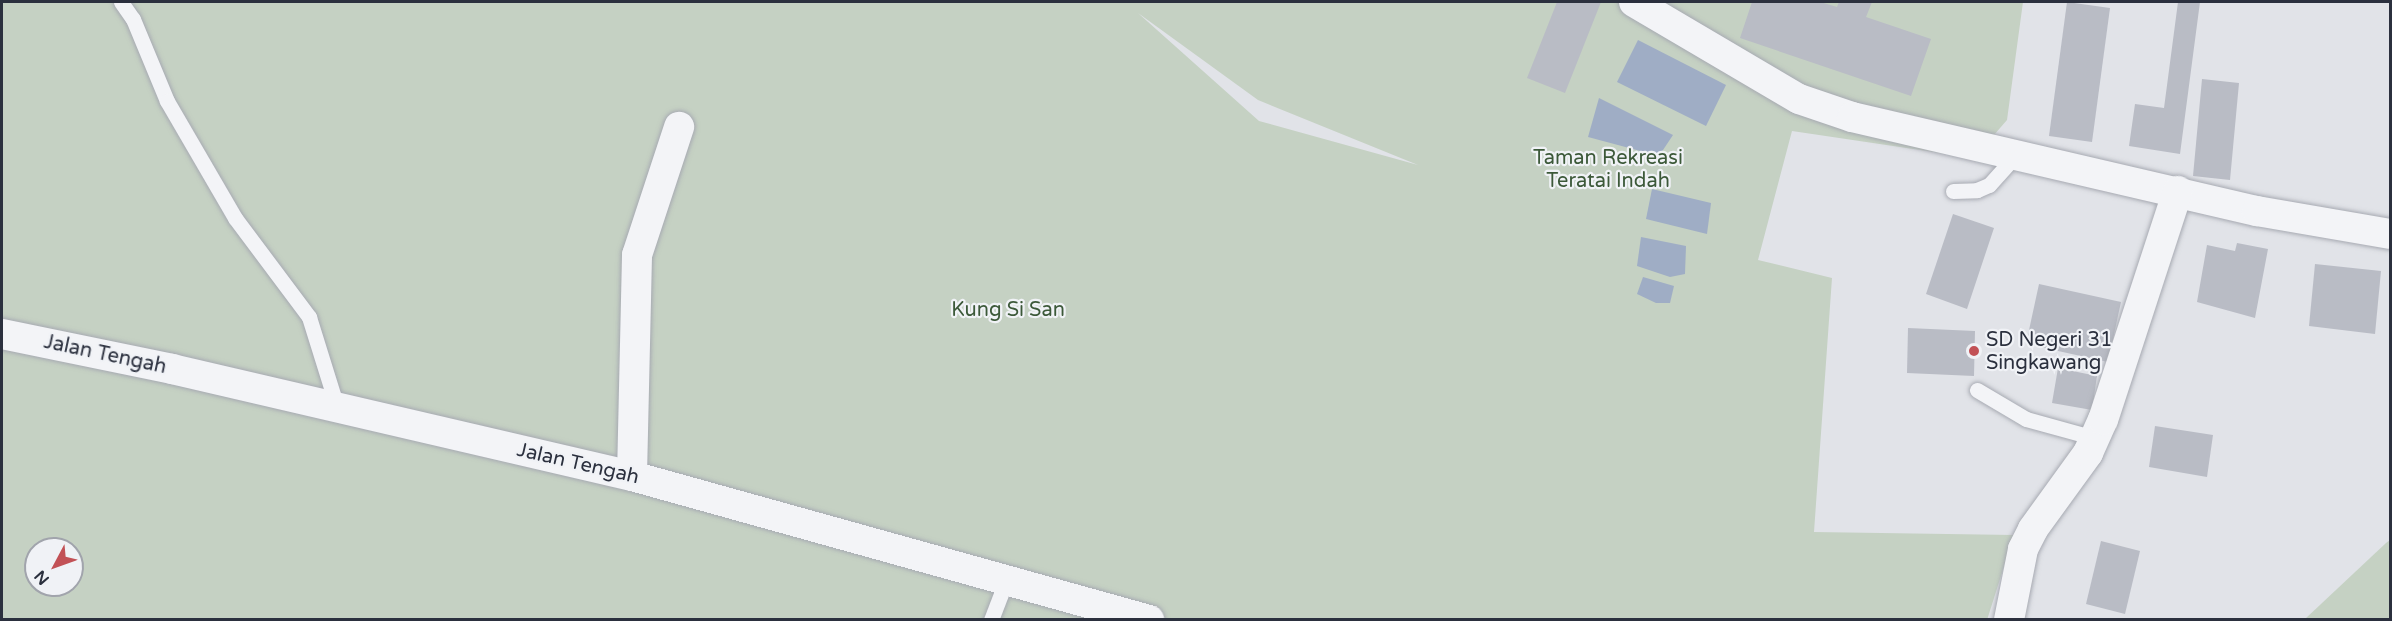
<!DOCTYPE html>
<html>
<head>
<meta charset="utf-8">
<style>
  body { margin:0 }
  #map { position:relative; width:2392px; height:621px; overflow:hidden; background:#e1e3e8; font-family:"Varela Round",sans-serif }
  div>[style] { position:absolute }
  .green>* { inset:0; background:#c5d1c3 }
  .water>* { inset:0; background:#9fadc5 }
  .building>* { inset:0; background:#b9bcc5 }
  .roads { filter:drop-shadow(0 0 2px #a7aab2) drop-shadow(0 0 2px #a7aab2) }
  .lane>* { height:15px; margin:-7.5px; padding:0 7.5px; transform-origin:7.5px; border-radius:7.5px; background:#f3f4f7 }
  .street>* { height:30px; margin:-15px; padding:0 15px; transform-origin:15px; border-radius:15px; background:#f3f4f7 }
  .dots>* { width:16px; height:16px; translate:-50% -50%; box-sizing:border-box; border:3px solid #f0f2f6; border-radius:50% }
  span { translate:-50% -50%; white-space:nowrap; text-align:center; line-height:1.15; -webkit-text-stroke:4.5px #f0f2f6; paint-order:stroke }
  .park-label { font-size:20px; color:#3c5939 }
  .poi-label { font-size:20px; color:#2b303e }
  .left { translate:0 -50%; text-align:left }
  .street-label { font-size:20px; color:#2b303e }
  .frame { position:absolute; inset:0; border:3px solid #2b303e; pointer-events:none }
  .north { position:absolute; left:24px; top:537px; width:60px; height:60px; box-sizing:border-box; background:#f0f2f6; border:2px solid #a1a4ac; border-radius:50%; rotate:229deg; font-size:16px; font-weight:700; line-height:24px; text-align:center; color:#2b303e }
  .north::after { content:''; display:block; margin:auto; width:21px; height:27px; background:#c25156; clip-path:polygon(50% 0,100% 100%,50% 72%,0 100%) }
</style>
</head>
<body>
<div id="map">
  <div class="green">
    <i style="clip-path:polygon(evenodd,2px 2px,2023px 2px,2007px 120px,1974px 158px,1792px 131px,1758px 260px,1832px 278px,1814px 532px,2014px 535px,1987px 620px,2px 619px,2px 2px,1138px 13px,1258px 100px,1418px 165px,1259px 121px,1138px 13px,2px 2px,36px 549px,72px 549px,72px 585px,36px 585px,36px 549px)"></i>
    <i style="clip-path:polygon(2390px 540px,2390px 619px,2305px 619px,2386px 543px)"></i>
  </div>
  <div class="water">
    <i style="clip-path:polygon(1638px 40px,1726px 85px,1706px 126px,1617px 82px)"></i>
    <i style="clip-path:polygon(1599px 98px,1673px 135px,1659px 156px,1588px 137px)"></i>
    <i style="clip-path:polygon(1652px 189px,1711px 203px,1707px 234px,1646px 219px)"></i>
    <i style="clip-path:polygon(1641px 237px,1686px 246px,1685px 274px,1670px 277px,1637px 266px)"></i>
    <i style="clip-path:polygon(1643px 277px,1674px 286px,1670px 303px,1656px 303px,1637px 294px)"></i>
  </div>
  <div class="building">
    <i style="clip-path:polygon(1557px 2px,1601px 2px,1565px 93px,1527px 78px)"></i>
    <i style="clip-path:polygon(1752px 2px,1820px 2px,1837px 7px,1839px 2px,1872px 2px,1866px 17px,1931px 39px,1911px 96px,1740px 38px)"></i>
    <i style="clip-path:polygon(2067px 2px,2110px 8px,2092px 142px,2049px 136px)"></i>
    <i style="clip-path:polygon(2178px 2px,2200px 2px,2180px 154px,2129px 146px,2135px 104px,2164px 108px)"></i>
    <i style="clip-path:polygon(2202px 79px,2239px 83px,2230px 180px,2193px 176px)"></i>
    <i style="clip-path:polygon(1953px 214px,1994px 228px,1967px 309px,1926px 294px)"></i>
    <i style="clip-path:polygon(2237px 243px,2268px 249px,2255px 318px,2197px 302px,2207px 245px,2235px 251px)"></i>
    <i style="clip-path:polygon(2315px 264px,2381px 271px,2375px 334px,2309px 326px)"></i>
    <i style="clip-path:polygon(2039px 284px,2121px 302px,2108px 362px,2026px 344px)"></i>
    <i style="clip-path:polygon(1908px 328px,1975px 331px,1974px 376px,1907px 373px)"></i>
    <i style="clip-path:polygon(2058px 368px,2097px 376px,2092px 410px,2052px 403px)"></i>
    <i style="clip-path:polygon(2155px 426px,2213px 435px,2207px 477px,2149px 467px)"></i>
    <i style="clip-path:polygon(2101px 541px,2140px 551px,2125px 614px,2086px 604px)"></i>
  </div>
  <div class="roads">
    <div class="lane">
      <i style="left:121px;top:2px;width:21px;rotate:55deg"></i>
      <i style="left:133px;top:19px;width:89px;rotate:67.5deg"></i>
      <i style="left:167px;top:101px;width:135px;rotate:59.8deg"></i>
      <i style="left:235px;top:218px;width:124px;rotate:53.2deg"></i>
      <i style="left:309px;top:317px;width:97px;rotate:72.7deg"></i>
      <i style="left:1953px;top:191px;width:24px;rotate:-2deg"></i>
      <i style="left:1977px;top:190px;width:13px;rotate:-23deg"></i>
      <i style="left:1989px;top:185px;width:40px;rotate:-48deg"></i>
      <i style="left:1977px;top:390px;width:57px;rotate:30.6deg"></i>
      <i style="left:2026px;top:419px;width:72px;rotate:15.4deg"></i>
      <i style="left:991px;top:620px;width:42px;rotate:-69deg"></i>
    </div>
    <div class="street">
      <i style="left:1634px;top:2px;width:191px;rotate:30.5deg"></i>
      <i style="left:1799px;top:99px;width:56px;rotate:18.8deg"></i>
      <i style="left:1852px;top:117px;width:416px;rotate:13.1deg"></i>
      <i style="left:2257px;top:211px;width:135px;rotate:9.8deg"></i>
      <i style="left:2px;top:334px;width:174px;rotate:11.6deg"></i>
      <i style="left:172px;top:369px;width:472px;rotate:13.1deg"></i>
      <i style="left:632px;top:476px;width:537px;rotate:15.56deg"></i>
      <i style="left:632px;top:476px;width:221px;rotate:-88.7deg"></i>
      <i style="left:637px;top:255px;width:135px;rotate:-71.8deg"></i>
      <i style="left:2009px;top:620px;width:72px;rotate:-78.8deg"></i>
      <i style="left:2023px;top:549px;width:22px;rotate:-63deg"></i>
      <i style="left:2033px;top:529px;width:94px;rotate:-54.1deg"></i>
      <i style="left:2088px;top:453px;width:36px;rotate:-66deg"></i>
      <i style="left:2103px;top:420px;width:241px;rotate:-71.9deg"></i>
    </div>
  </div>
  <div class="dots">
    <i style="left:1974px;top:351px;background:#c25156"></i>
  </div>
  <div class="park-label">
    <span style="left:1608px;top:170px">Taman Rekreasi<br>Teratai Indah</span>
    <span style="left:1008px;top:310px">Kung Si San</span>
  </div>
  <div class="poi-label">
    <span class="left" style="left:1986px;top:352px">SD Negeri 31<br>Singkawang</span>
  </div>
  <div class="street-label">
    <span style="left:105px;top:355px;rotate:12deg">Jalan Tengah</span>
    <span style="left:578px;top:464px;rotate:13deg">Jalan Tengah</span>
  </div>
  <div class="frame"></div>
  <div class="north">N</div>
</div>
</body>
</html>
